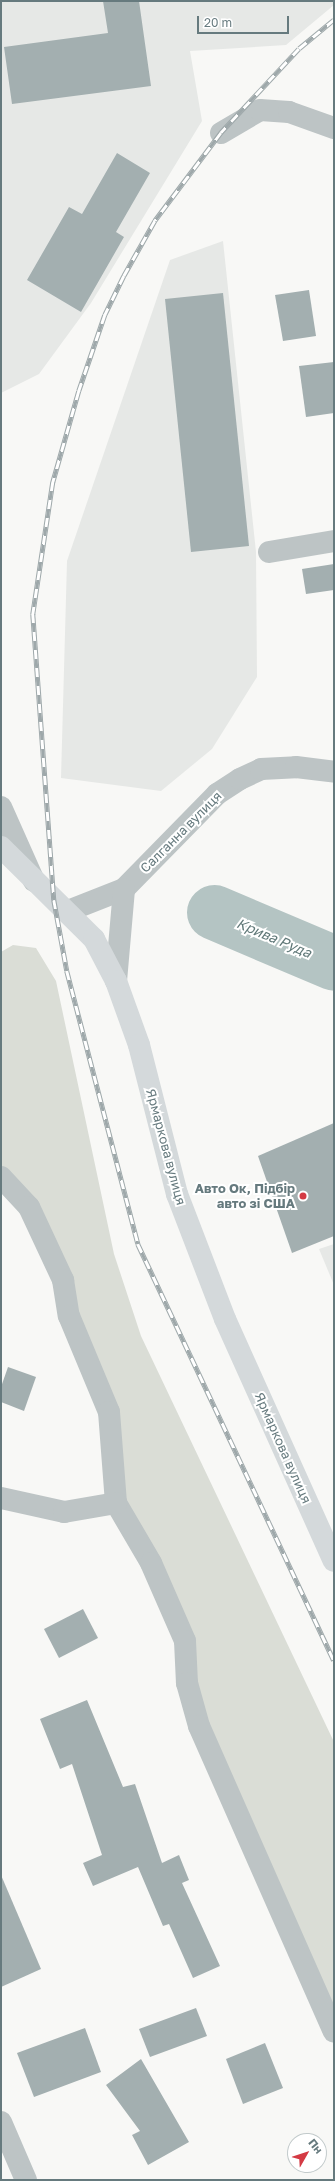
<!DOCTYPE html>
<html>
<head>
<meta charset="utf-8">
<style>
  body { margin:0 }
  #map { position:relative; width:335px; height:2181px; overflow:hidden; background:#f8f8f6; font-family:"Golos Text",sans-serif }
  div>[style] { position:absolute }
  .built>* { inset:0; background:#e6e8e6 }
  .green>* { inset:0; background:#daddd6 }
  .river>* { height:55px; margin:-27.5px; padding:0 27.5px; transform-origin:27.5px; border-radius:27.5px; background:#b4c4c3 }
  .building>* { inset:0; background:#a3afb0 }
  .minor>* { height:22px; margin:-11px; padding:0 11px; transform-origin:11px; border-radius:11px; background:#bdc4c5 }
  .major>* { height:22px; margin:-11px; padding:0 11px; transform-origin:11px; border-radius:11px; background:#d4d9db }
  .rail>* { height:4.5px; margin-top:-2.25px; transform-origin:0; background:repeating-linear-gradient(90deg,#fff 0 9px,#9ea8aa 0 18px); box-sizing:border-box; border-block:1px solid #9ea8aa }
  .dots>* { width:11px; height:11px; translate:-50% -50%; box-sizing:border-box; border:2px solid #fff; border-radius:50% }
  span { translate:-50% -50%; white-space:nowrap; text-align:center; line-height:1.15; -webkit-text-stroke:4px #fff; paint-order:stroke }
  .street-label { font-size:13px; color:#667a7e }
  .poi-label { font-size:13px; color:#667a7e; font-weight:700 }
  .right { translate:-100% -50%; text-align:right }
  .water-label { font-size:14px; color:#607878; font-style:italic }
  .frame { position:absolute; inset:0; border:2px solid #667a7e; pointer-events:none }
  .north { position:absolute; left:287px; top:2133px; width:40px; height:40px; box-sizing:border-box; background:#fff; border:1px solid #c2cacb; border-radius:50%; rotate:51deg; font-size:11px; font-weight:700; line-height:16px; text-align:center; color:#667a7e }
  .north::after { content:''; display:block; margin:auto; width:14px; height:18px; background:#d43a44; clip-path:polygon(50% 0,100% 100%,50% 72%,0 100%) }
  .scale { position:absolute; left:197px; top:16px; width:92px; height:18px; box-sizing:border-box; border:2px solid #667a7e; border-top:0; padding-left:5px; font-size:12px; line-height:14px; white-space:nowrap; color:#667a7e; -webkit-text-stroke:3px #fff; paint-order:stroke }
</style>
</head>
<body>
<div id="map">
  <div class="built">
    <i style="clip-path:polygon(1px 1px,334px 1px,334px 5px,286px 45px,190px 51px,202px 121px,91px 303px,39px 374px,1px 393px)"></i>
    <i style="clip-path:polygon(223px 241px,256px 552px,257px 677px,212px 749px,161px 791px,61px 778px,67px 561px,170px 260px)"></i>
    <i style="clip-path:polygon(334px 1244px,334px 1285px,319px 1249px)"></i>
  </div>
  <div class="green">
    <i style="clip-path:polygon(13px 945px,36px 948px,56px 981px,114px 1254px,141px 1336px,334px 1742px,334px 2014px,204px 1725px,124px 1502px,114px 1411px,1px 1168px,1px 952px)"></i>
  </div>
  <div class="river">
    <i style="left:214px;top:912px;width:130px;rotate:23deg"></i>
  </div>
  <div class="building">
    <i style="clip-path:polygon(103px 1px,139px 1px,151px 86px,12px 104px,4px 47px,108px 33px)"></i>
    <i style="clip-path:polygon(117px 153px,150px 173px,116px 232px,124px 237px,81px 312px,27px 280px,69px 207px,82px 214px)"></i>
    <i style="clip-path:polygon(309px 290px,316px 336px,283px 341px,275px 295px)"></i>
    <i style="clip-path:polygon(223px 293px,249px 546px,191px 552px,165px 299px)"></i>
    <i style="clip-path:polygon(334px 362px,334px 413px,306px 417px,299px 366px)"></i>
    <i style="clip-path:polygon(334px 564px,334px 590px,306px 594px,302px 569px)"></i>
    <i style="clip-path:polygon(334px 1123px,334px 1236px,292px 1253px,258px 1156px)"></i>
    <i style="clip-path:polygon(8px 1367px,36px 1377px,24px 1411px,1px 1402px,1px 1387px)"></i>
    <i style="clip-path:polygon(83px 1609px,98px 1638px,59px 1658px,44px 1629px)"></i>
    <i style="clip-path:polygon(87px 1700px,123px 1787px,135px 1784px,162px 1863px,179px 1855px,189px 1880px,182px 1883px,220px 1966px,193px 1978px,169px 1924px,163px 1926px,138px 1867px,93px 1886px,83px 1863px,102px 1855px,72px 1764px,60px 1769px,40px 1719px)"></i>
    <i style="clip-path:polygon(1px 1875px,41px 1969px,1px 1987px)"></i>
    <i style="clip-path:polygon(196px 2008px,207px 2036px,150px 2057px,139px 2029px)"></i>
    <i style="clip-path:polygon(85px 2028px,101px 2072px,34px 2097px,17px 2053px)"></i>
    <i style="clip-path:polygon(265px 2043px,283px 2088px,243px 2104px,226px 2059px)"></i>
    <i style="clip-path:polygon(141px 2059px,189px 2142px,148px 2165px,132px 2135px,140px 2131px,106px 2085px)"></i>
  </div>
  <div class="minor">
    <i style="left:221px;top:133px;width:45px;rotate:-30.5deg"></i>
    <i style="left:260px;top:110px;width:29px;rotate:4deg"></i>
    <i style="left:289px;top:112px;width:48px;rotate:19.6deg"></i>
    <i style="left:269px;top:552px;width:66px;rotate:-9.6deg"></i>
    <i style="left:1px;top:807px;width:81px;rotate:66deg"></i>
    <i style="left:68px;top:911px;width:60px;rotate:-21.4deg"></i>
    <i style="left:124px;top:889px;width:133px;rotate:-45.6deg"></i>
    <i style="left:217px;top:794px;width:27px;rotate:-33deg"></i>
    <i style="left:240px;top:779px;width:23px;rotate:-25deg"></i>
    <i style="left:261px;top:769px;width:35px;rotate:-3deg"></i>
    <i style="left:296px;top:767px;width:38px;rotate:7deg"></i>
    <i style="left:116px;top:981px;width:92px;rotate:-85deg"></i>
    <i style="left:1px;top:1177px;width:41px;rotate:47deg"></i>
    <i style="left:29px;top:1207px;width:81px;rotate:65deg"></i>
    <i style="left:63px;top:1280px;width:36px;rotate:81deg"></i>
    <i style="left:69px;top:1316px;width:104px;rotate:67.4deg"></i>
    <i style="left:109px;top:1412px;width:91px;rotate:85.6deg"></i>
    <i style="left:116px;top:1503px;width:69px;rotate:59.7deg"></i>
    <i style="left:151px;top:1563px;width:85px;rotate:66.4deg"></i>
    <i style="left:185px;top:1641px;width:42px;rotate:87.3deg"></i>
    <i style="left:187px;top:1683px;width:45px;rotate:74.4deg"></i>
    <i style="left:199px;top:1726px;width:334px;rotate:66.2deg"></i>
    <i style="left:1px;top:1498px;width:65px;rotate:12.5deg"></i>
    <i style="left:64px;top:1512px;width:53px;rotate:-9.8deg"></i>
    <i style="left:1px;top:2122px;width:63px;rotate:66.7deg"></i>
  </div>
  <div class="major">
    <i style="left:1px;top:847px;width:131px;rotate:44.7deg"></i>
    <i style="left:94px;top:939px;width:47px;rotate:62.4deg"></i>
    <i style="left:116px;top:981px;width:68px;rotate:70.2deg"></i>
    <i style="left:139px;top:1045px;width:154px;rotate:75.7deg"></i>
    <i style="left:177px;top:1194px;width:134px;rotate:69deg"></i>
    <i style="left:225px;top:1319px;width:265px;rotate:65.8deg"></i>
  </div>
  <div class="rail">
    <i style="left:334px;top:20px;width:45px;rotate:140.4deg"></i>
    <i style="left:299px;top:49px;width:115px;rotate:132.9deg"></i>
    <i style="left:221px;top:133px;width:110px;rotate:126.9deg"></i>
    <i style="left:155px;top:221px;width:63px;rotate:119.4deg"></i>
    <i style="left:124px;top:276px;width:43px;rotate:116deg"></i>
    <i style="left:105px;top:315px;width:80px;rotate:108.9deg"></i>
    <i style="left:79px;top:391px;width:95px;rotate:105.9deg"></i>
    <i style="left:53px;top:482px;width:134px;rotate:98.6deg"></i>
    <i style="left:33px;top:614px;width:287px;rotate:85.8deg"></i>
    <i style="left:54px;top:900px;width:72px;rotate:79.6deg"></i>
    <i style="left:67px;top:971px;width:282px;rotate:75.4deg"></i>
    <i style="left:138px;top:1244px;width:460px;rotate:64.8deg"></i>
  </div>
  <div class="dots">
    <i style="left:303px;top:1196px;background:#d43a44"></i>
  </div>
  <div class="street-label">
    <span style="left:181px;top:832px;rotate:-45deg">Салганна вулиця</span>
    <span style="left:166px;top:1147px;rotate:75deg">Ярмаркова вулиця</span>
    <span style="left:283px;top:1448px;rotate:66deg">Ярмаркова вулиця</span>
  </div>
  <div class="poi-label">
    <span class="right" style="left:295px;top:1196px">Авто Ок, Підбір<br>авто зі США</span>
  </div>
  <div class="water-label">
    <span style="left:274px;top:938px;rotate:23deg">Крива Руда</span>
  </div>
  <div class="frame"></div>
  <div class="north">Пн</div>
  <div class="scale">20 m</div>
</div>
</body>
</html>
